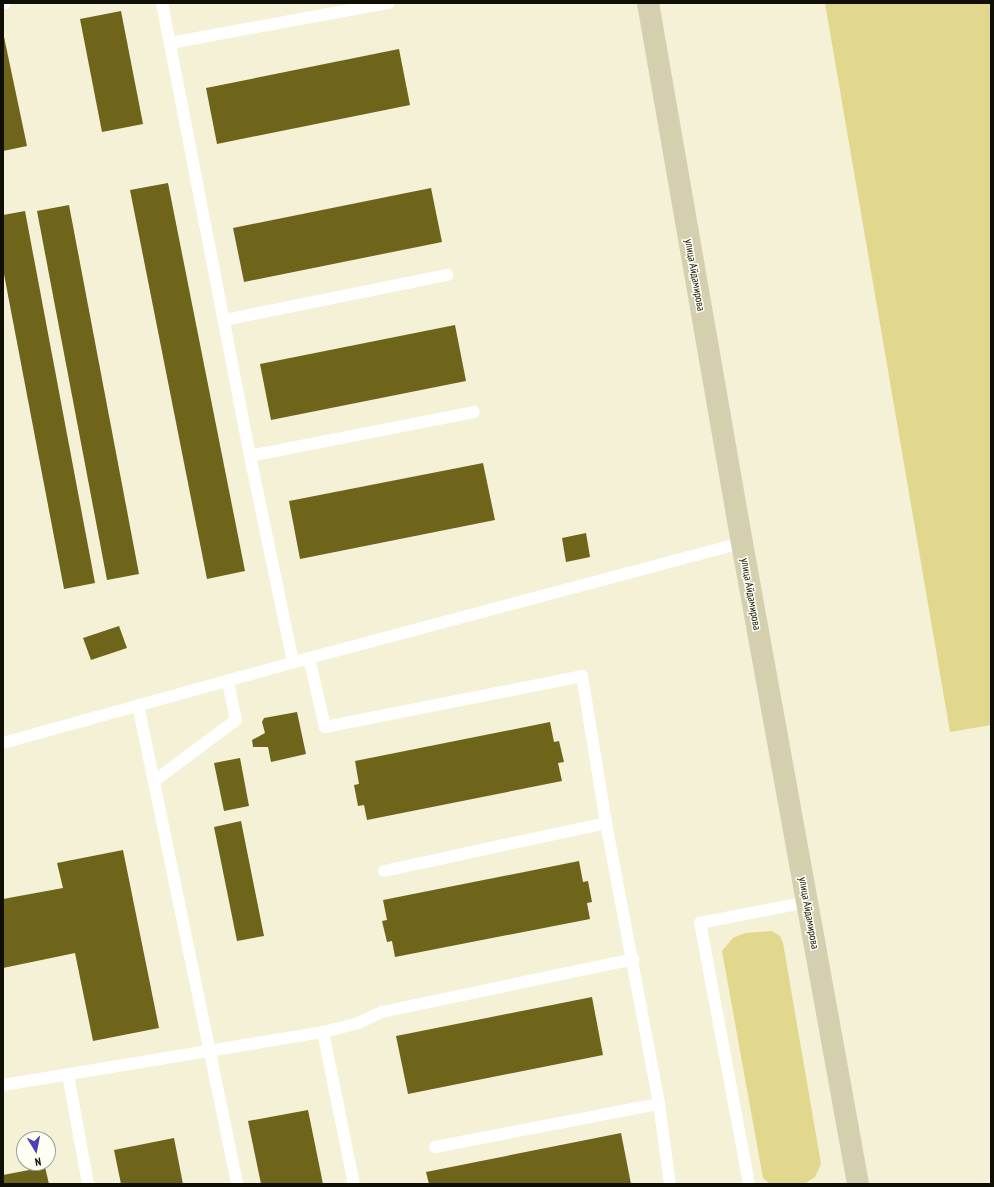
<!DOCTYPE html>
<html>
<head>
<meta charset="utf-8">
<style>
  body { margin:0 }
  #map { position:relative; width:994px; height:1187px; overflow:hidden; background:#f4f1d6; font-family:"PT Sans Narrow",sans-serif }
  div>[style] { position:absolute }
  .green>* { inset:0; background:#e1d88d }
  .building>* { inset:0; background:#6e651a }
  .service>* { height:12px; margin:-6px; padding:0 6px; transform-origin:6px; border-radius:6px; background:#fff }
  .secondary>* { height:22px; margin:-11px; padding:0 11px; transform-origin:11px; border-radius:11px; background:#d4d0af }
  span { translate:-50% -50%; white-space:nowrap; text-align:center; line-height:1.15; -webkit-text-stroke:3px #fffef3; paint-order:stroke }
  .street-label { font-size:11px; color:#100f06 }
  .frame { position:absolute; inset:0; border:4px solid #100f06; pointer-events:none }
  .north { position:absolute; left:16px; top:1131px; width:40px; height:40px; box-sizing:border-box; background:#fffef3; border:1px solid #9f9e94; border-radius:50%; rotate:170deg; font-size:11px; font-weight:700; line-height:16px; text-align:center; color:#100f06 }
  .north::after { content:''; display:block; margin:auto; width:14px; height:18px; background:#4e3fb6; clip-path:polygon(50% 0,100% 100%,50% 72%,0 100%) }
</style>
</head>
<body>
<div id="map">
  <div class="green">
    <i style="clip-path:polygon(825px 3px,991px 3px,991px 725px,950px 732px)"></i>
    <i style="clip-path:polygon(772px 931px,780px 936px,783px 943px,821px 1164px,815px 1177px,804px 1184px,770px 1184px,763px 1178px,722px 951px,733px 938px,745px 933px)"></i>
  </div>
  <div class="building">
    <i style="clip-path:polygon(121px 11px,143px 124px,102px 132px,80px 19px)"></i>
    <i style="clip-path:polygon(3px 32px,27px 146px,3px 151px)"></i>
    <i style="clip-path:polygon(399px 49px,410px 105px,217px 144px,206px 88px)"></i>
    <i style="clip-path:polygon(168px 183px,245px 571px,207px 579px,130px 190px)"></i>
    <i style="clip-path:polygon(431px 188px,442px 242px,244px 282px,233px 228px)"></i>
    <i style="clip-path:polygon(69px 205px,139px 574px,107px 580px,37px 211px)"></i>
    <i style="clip-path:polygon(25px 211px,95px 583px,64px 589px,3px 269px,3px 215px)"></i>
    <i style="clip-path:polygon(455px 325px,466px 381px,271px 420px,260px 364px)"></i>
    <i style="clip-path:polygon(483px 463px,495px 520px,300px 559px,289px 501px)"></i>
    <i style="clip-path:polygon(586px 533px,590px 557px,566px 562px,562px 538px)"></i>
    <i style="clip-path:polygon(119px 626px,127px 648px,91px 660px,83px 638px)"></i>
    <i style="clip-path:polygon(297px 712px,306px 754px,271px 762px,268px 747px,253px 747px,252px 740px,265px 733px,262px 722px,264px 718px)"></i>
    <i style="clip-path:polygon(550px 722px,554px 742px,559px 741px,564px 762px,558px 763px,562px 781px,367px 820px,364px 805px,358px 806px,354px 785px,359px 784px,355px 761px)"></i>
    <i style="clip-path:polygon(240px 758px,249px 806px,224px 811px,214px 763px)"></i>
    <i style="clip-path:polygon(241px 821px,264px 936px,237px 941px,214px 827px)"></i>
    <i style="clip-path:polygon(123px 850px,159px 1028px,93px 1041px,75px 953px,3px 968px,3px 899px,63px 888px,57px 863px)"></i>
    <i style="clip-path:polygon(579px 861px,583px 882px,588px 881px,592px 902px,587px 903px,590px 919px,395px 957px,392px 941px,387px 942px,382px 921px,387px 920px,383px 900px)"></i>
    <i style="clip-path:polygon(592px 997px,603px 1055px,408px 1094px,396px 1036px)"></i>
    <i style="clip-path:polygon(308px 1110px,323px 1184px,261px 1184px,248px 1121px)"></i>
    <i style="clip-path:polygon(621px 1133px,631px 1184px,429px 1184px,426px 1172px)"></i>
    <i style="clip-path:polygon(174px 1138px,183px 1184px,121px 1184px,114px 1150px)"></i>
    <i style="clip-path:polygon(45px 1167px,49px 1184px,3px 1184px,3px 1175px)"></i>
  </div>
  <div class="service">
    <i style="left:3px;top:3px;width:2px"></i>
    <i style="left:162px;top:3px;width:461px;rotate:79deg"></i>
    <i style="left:250px;top:456px;width:210px;rotate:78.2deg"></i>
    <i style="left:170px;top:43px;width:222px;rotate:-10.4deg"></i>
    <i style="left:224px;top:320px;width:228px;rotate:-11.4deg"></i>
    <i style="left:250px;top:456px;width:228px;rotate:-11.1deg"></i>
    <i style="left:309px;top:658px;width:71px;rotate:76.9deg"></i>
    <i style="left:325px;top:727px;width:262px;rotate:-11.2deg"></i>
    <i style="left:582px;top:676px;width:149px;rotate:80.7deg"></i>
    <i style="left:606px;top:823px;width:286px;rotate:79.3deg"></i>
    <i style="left:659px;top:1104px;width:81px;rotate:82.2deg"></i>
    <i style="left:138px;top:705px;width:489px;rotate:78.3deg"></i>
    <i style="left:3px;top:743px;width:318px;rotate:-15.5deg"></i>
    <i style="left:309px;top:658px;width:448px;rotate:-14.9deg"></i>
    <i style="left:154px;top:781px;width:102px;rotate:-36.6deg"></i>
    <i style="left:236px;top:720px;width:40px;rotate:-102deg"></i>
    <i style="left:384px;top:871px;width:227px;rotate:-12.2deg"></i>
    <i style="left:323px;top:1032px;width:155px;rotate:78.5deg"></i>
    <i style="left:68px;top:1075px;width:111px;rotate:79.6deg"></i>
    <i style="left:3px;top:1085px;width:324px;rotate:-9.4deg"></i>
    <i style="left:323px;top:1032px;width:34px;rotate:-14deg"></i>
    <i style="left:356px;top:1024px;width:29px;rotate:-25deg"></i>
    <i style="left:382px;top:1012px;width:257px;rotate:-11.9deg"></i>
    <i style="left:435px;top:1147px;width:228px;rotate:-10.9deg"></i>
    <i style="left:749px;top:1184px;width:266px;rotate:-100.6deg"></i>
    <i style="left:700px;top:923px;width:109px;rotate:-11.1deg"></i>
  </div>
  <div class="secondary">
    <i style="left:648px;top:3px;width:548px;rotate:80.13deg"></i>
    <i style="left:742px;top:543px;width:651px;rotate:79.74deg"></i>
  </div>
  <div class="street-label">
    <span style="left:695px;top:275px;rotate:80deg">улица Айдамирова</span>
    <span style="left:751px;top:594px;rotate:80deg">улица Айдамирова</span>
    <span style="left:809px;top:913px;rotate:80deg">улица Айдамирова</span>
  </div>
  <div class="frame"></div>
  <div class="north">N</div>
</div>
</body>
</html>
